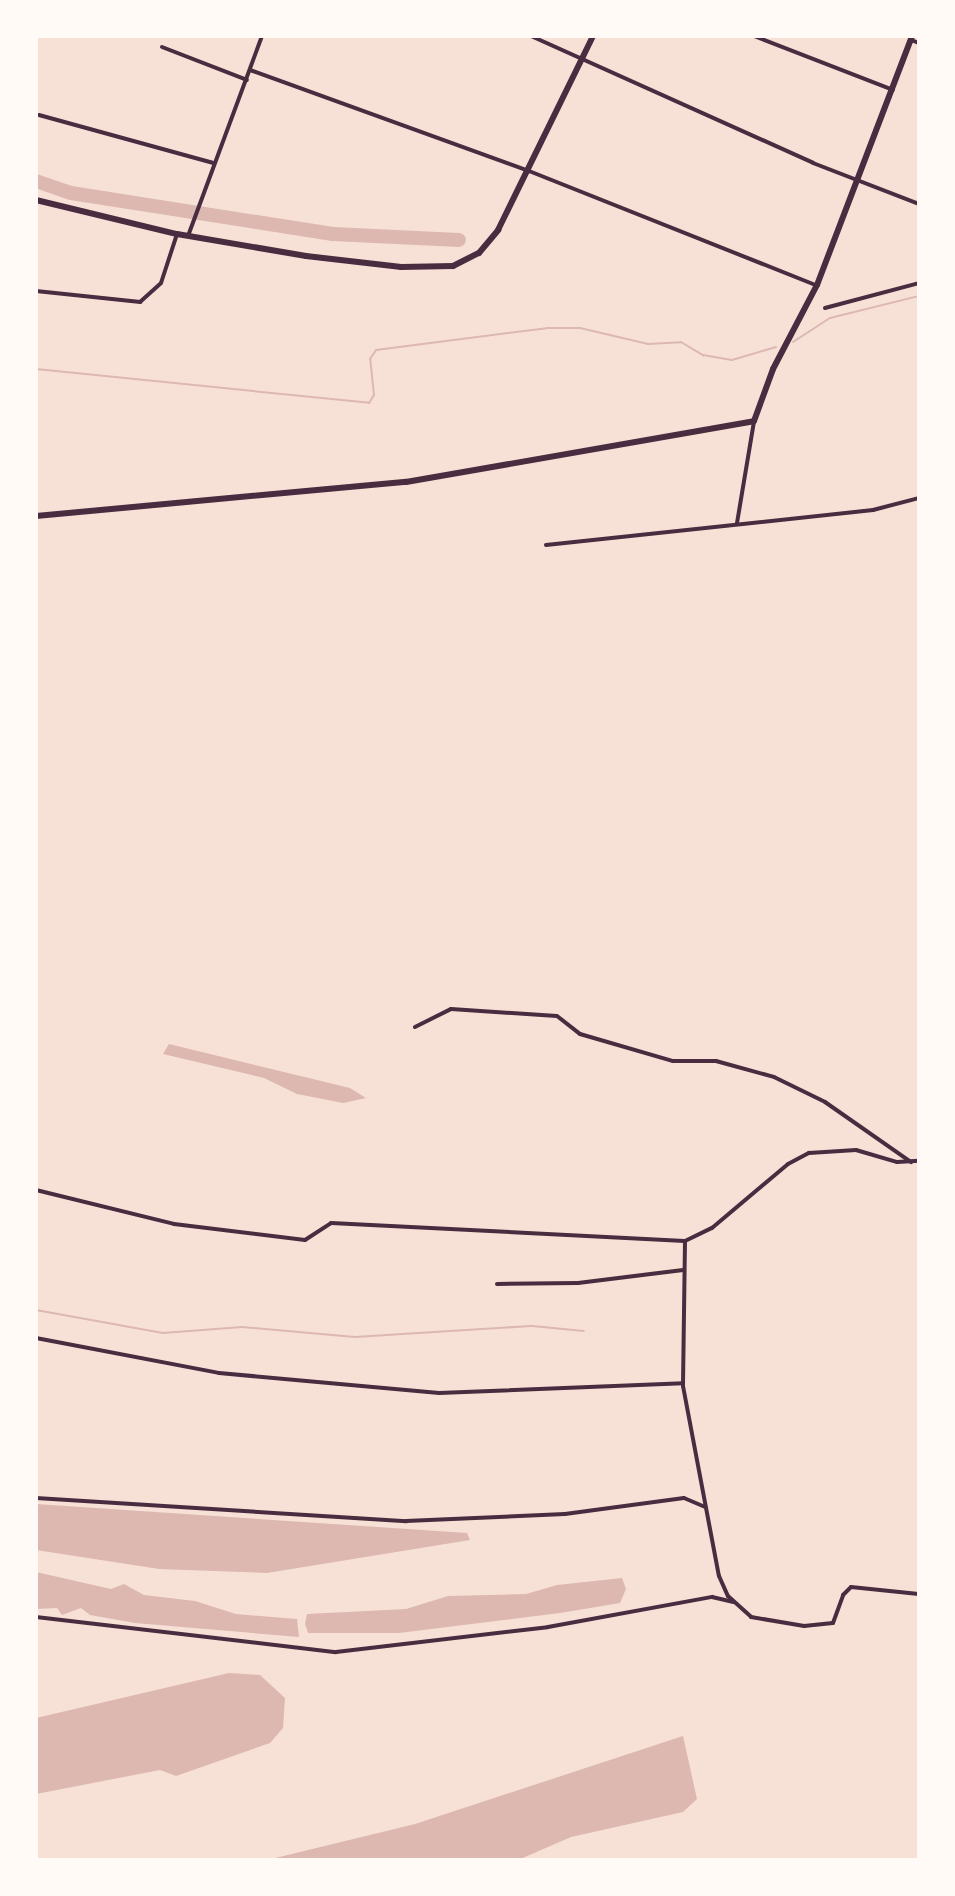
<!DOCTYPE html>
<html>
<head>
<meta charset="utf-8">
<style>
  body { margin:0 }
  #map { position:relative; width:955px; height:1896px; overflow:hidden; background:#f7e1d7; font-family:"Noto Serif",serif }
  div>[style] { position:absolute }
  .water>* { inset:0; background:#dcb8b0 }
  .stream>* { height:2px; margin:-1px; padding:0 1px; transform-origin:1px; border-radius:1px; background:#dcb8b0 }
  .river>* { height:14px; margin:-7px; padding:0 7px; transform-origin:7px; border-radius:7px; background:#dcb8b0 }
  .minor>* { height:4px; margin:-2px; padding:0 2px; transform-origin:2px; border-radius:2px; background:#4a2c40 }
  .tertiary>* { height:6px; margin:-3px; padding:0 3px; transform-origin:3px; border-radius:3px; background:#4a2c40 }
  span { translate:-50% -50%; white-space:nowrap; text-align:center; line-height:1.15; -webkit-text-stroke:8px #fffaf5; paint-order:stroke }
  .frame { position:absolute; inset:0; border:38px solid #fffaf5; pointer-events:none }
</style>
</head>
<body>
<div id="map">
  <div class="water">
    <i style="clip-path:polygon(169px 1044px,350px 1088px,366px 1098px,343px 1103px,297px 1094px,264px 1078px,163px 1054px)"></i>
    <i style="clip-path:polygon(36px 1504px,467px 1533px,470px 1540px,267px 1573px,159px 1569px,36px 1550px)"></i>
    <i style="clip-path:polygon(36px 1572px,111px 1589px,124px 1584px,144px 1595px,195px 1601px,236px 1614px,297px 1619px,299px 1637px,135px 1623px,90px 1615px,81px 1608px,62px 1615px,57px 1608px,36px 1609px)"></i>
    <i style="clip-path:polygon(622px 1578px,626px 1589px,620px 1603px,560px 1613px,399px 1633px,308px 1633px,305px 1624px,307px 1614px,406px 1609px,448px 1596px,526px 1594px,557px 1585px)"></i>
    <i style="clip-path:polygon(229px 1673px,260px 1675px,285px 1698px,283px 1728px,270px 1743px,176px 1776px,160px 1770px,36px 1794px,36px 1718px)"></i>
    <i style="clip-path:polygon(683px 1736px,697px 1799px,683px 1812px,571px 1837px,518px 1860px,267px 1860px,415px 1824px)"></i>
  </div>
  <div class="stream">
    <i style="left:793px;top:342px;width:44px;rotate:-33deg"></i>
    <i style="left:830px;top:318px;width:92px;rotate:-13.9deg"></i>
    <i style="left:36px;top:369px;width:335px;rotate:5.8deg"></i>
    <i style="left:369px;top:403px;width:9px;rotate:-58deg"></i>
    <i style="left:374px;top:395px;width:36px;rotate:-96deg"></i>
    <i style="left:370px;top:359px;width:11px;rotate:-56deg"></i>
    <i style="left:376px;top:350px;width:172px;rotate:-7.3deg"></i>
    <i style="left:547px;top:328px;width:33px"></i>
    <i style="left:580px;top:328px;width:70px;rotate:13.2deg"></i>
    <i style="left:648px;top:344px;width:33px;rotate:-3deg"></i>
    <i style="left:681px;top:342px;width:26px;rotate:31deg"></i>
    <i style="left:703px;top:355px;width:29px;rotate:10deg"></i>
    <i style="left:732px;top:360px;width:46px;rotate:-16.5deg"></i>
    <i style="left:36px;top:1310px;width:129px;rotate:10.3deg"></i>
    <i style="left:163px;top:1333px;width:79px;rotate:-4.3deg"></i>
    <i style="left:242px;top:1327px;width:113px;rotate:5.1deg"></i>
    <i style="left:355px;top:1337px;width:177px;rotate:-3.6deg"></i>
    <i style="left:532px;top:1326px;width:52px;rotate:5.5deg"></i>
  </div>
  <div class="river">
    <i style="left:36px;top:181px;width:37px;rotate:19deg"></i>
    <i style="left:71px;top:193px;width:265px;rotate:8.9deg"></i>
    <i style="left:333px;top:234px;width:126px;rotate:2.7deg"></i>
  </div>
  <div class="minor">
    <i style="left:531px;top:36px;width:309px;rotate:24.2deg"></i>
    <i style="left:813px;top:163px;width:114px;rotate:21.1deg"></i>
    <i style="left:754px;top:36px;width:149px;rotate:21.2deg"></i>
    <i style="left:911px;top:40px;width:9px;rotate:21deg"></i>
    <i style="left:162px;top:47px;width:91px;rotate:21.2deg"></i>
    <i style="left:250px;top:70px;width:297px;rotate:19.9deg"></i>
    <i style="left:529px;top:171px;width:309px;rotate:21.7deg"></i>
    <i style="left:39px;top:115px;width:180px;rotate:15.4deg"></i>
    <i style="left:188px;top:236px;width:213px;rotate:-69.7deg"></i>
    <i style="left:36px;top:291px;width:105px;rotate:6deg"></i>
    <i style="left:140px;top:302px;width:28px;rotate:-42deg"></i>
    <i style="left:161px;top:283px;width:52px;rotate:-71.9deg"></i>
    <i style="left:825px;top:308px;width:97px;rotate:-14.9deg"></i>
    <i style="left:737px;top:523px;width:103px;rotate:-80.5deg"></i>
    <i style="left:546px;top:545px;width:329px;rotate:-6.1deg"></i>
    <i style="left:873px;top:510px;width:48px;rotate:-14.6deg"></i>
    <i style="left:415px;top:1027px;width:40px;rotate:-26.6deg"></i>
    <i style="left:451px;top:1009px;width:106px;rotate:3.8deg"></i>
    <i style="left:557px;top:1016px;width:29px;rotate:38deg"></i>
    <i style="left:580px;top:1034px;width:97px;rotate:16.2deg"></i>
    <i style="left:673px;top:1061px;width:43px"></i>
    <i style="left:716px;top:1061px;width:60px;rotate:15.4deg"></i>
    <i style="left:774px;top:1077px;width:57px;rotate:26.1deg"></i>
    <i style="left:825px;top:1102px;width:105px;rotate:34.9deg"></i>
    <i style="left:36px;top:1190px;width:142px;rotate:13.8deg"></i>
    <i style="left:174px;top:1224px;width:132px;rotate:7deg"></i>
    <i style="left:305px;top:1240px;width:31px;rotate:-33deg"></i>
    <i style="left:331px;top:1223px;width:354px;rotate:2.9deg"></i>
    <i style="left:685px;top:1241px;width:30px;rotate:-26deg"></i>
    <i style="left:712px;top:1228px;width:99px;rotate:-40.1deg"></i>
    <i style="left:788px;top:1164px;width:24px;rotate:-28deg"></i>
    <i style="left:809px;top:1153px;width:47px;rotate:-3.7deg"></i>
    <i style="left:856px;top:1150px;width:43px;rotate:16.3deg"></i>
    <i style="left:897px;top:1162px;width:22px;rotate:-3deg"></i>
    <i style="left:685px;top:1241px;width:145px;rotate:90.8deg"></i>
    <i style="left:683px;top:1386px;width:193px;rotate:79.3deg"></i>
    <i style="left:719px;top:1576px;width:22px;rotate:66deg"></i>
    <i style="left:728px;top:1596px;width:31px;rotate:42deg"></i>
    <i style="left:751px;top:1617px;width:54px;rotate:9.6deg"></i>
    <i style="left:804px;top:1626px;width:29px;rotate:-6deg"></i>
    <i style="left:833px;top:1623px;width:30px;rotate:-70deg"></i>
    <i style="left:843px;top:1595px;width:11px;rotate:-45deg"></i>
    <i style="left:851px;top:1587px;width:68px;rotate:5.9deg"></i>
    <i style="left:497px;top:1284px;width:81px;rotate:-0.7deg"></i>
    <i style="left:578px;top:1283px;width:106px;rotate:-7.1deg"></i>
    <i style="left:36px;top:1338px;width:186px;rotate:10.8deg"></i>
    <i style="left:219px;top:1373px;width:221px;rotate:5.2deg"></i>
    <i style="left:439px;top:1393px;width:244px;rotate:-2.3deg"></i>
    <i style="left:36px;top:1498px;width:371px;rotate:3.6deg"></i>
    <i style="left:406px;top:1521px;width:159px;rotate:-2.5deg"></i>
    <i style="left:565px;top:1514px;width:120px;rotate:-7.7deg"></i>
    <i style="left:684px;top:1498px;width:23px;rotate:23deg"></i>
    <i style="left:36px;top:1617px;width:302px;rotate:6.7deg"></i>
    <i style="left:336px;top:1652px;width:213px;rotate:-6.7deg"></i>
    <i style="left:548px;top:1627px;width:167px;rotate:-10.4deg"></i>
    <i style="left:712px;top:1597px;width:22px;rotate:13deg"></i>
  </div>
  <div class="tertiary">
    <i style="left:36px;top:200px;width:145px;rotate:13.6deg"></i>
    <i style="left:177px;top:234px;width:131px;rotate:9.7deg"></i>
    <i style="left:306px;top:256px;width:96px;rotate:6.6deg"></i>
    <i style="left:401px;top:267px;width:52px;rotate:-1.1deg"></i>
    <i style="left:453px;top:266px;width:29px;rotate:-27deg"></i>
    <i style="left:479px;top:253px;width:30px;rotate:-50deg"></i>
    <i style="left:498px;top:230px;width:216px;rotate:-63.9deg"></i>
    <i style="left:36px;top:516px;width:372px;rotate:-5.3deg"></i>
    <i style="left:406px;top:482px;width:353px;rotate:-9.9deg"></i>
    <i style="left:754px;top:421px;width:55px;rotate:-69.9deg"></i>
    <i style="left:773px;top:369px;width:95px;rotate:-62.4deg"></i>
    <i style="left:817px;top:285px;width:267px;rotate:-69.1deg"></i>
  </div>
  <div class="frame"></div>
</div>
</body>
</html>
